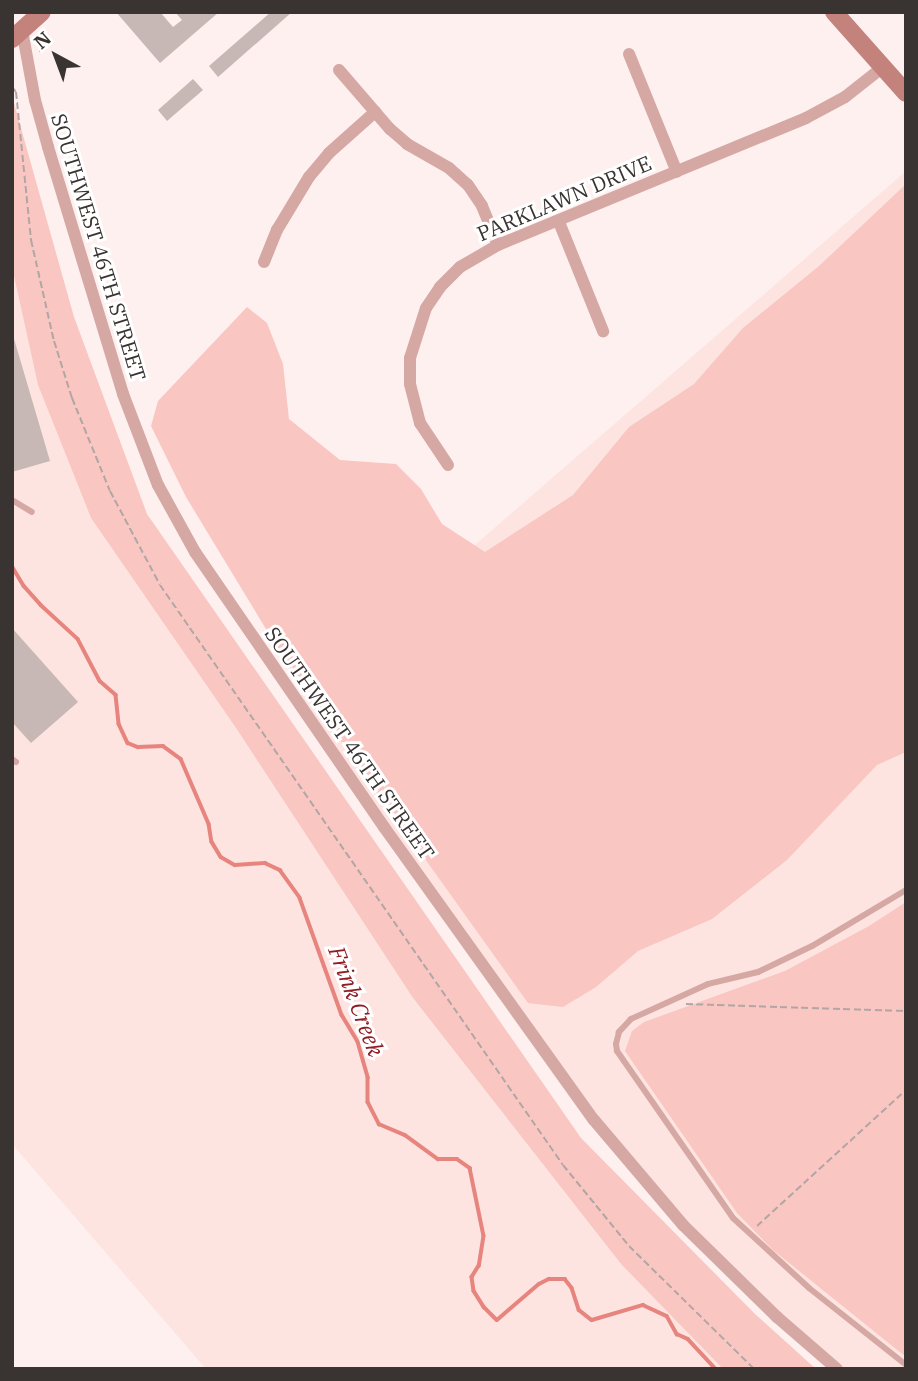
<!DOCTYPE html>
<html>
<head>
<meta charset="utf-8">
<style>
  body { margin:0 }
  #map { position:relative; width:918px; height:1381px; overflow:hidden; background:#fef0ef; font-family:"IBM Plex Serif",serif }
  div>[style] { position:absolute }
  .built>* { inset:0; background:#fde4e1 }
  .green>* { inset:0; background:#f9c6c1 }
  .stream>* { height:3.5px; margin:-1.75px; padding:0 1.75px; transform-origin:1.75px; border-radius:1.75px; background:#e7847e }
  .building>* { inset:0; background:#c7b7b5 }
  .path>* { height:2px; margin-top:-1px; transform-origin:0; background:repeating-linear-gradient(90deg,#b1a6a5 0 7px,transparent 0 10.5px) }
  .lane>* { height:6px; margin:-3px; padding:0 3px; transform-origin:3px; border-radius:3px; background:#d6a8a4 }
  .street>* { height:12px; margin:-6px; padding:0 6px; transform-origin:6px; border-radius:6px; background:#d6a8a4 }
  .secondary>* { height:18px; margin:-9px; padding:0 9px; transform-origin:9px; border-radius:9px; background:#c4827d }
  span { translate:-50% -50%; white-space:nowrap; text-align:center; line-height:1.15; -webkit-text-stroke:6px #fff; paint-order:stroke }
  .street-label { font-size:21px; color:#393332 }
  .water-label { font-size:23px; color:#911c22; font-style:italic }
  .frame { position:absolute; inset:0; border:14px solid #393332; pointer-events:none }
  .north { position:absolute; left:21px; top:21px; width:70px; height:70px; -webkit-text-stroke:5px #fff; paint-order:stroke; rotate:319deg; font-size:19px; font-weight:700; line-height:28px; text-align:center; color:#393332 }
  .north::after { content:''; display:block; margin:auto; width:24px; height:32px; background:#393332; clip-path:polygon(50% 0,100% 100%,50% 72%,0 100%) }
</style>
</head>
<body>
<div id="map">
  <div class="built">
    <i style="clip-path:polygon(906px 171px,906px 1369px,837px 1369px,639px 1175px,296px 700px)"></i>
    <i style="clip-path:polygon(12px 267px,38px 385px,91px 518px,236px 728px,413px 998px,621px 1264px,723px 1369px,206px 1369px,12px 1144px)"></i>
  </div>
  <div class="green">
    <i style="clip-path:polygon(12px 96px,74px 317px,147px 514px,581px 1138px,755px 1314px,816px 1369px,723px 1369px,621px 1264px,413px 998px,236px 728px,91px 518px,38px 385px,12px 267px)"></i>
    <i style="clip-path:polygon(906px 184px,906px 752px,877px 765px,787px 860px,712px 919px,638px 951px,596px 987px,563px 1007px,528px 1003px,295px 677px,186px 497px,151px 426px,158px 401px,247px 307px,267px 323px,283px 364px,289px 419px,340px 460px,396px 464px,421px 489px,442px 524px,485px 552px,573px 495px,629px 427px,694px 384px,743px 328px,819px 266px)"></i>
    <i style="clip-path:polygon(906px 902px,906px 1357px,773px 1250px,737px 1213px,625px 1051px,632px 1031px,644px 1022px,785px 971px,869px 926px)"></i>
  </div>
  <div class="stream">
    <i style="left:12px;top:566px;width:23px;rotate:59deg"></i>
    <i style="left:24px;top:586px;width:25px;rotate:48deg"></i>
    <i style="left:41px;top:605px;width:50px;rotate:42.6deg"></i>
    <i style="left:78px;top:639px;width:47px;rotate:62.4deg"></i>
    <i style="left:100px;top:681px;width:21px;rotate:41deg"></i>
    <i style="left:116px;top:695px;width:29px;rotate:84deg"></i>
    <i style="left:119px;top:724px;width:21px;rotate:65deg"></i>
    <i style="left:128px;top:743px;width:11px;rotate:22deg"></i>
    <i style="left:138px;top:747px;width:25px;rotate:-2deg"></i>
    <i style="left:163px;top:746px;width:22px;rotate:36deg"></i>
    <i style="left:181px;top:759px;width:71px;rotate:66.7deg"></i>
    <i style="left:209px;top:824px;width:18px;rotate:81deg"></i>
    <i style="left:212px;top:842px;width:17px;rotate:59deg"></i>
    <i style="left:221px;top:857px;width:16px;rotate:30deg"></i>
    <i style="left:235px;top:865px;width:30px;rotate:-4deg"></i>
    <i style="left:265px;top:863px;width:17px;rotate:25deg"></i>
    <i style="left:280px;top:870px;width:34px;rotate:54deg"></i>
    <i style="left:300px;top:898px;width:124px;rotate:70.3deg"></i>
    <i style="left:342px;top:1015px;width:31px;rotate:59deg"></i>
    <i style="left:358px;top:1042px;width:37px;rotate:74deg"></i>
    <i style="left:368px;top:1078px;width:24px;rotate:90deg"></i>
    <i style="left:368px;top:1102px;width:25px;rotate:63deg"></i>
    <i style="left:379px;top:1124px;width:28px;rotate:23deg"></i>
    <i style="left:405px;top:1135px;width:41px;rotate:36deg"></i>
    <i style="left:438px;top:1159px;width:19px"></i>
    <i style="left:457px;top:1159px;width:16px;rotate:35deg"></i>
    <i style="left:470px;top:1168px;width:69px;rotate:78.4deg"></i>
    <i style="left:484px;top:1236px;width:30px;rotate:99deg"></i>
    <i style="left:479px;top:1266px;width:13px;rotate:122deg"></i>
    <i style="left:472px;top:1277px;width:14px;rotate:82deg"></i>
    <i style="left:474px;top:1291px;width:19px;rotate:58deg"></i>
    <i style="left:484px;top:1307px;width:18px;rotate:45deg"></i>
    <i style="left:497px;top:1320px;width:55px;rotate:-40.6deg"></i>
    <i style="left:539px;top:1284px;width:11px;rotate:-27deg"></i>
    <i style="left:549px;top:1279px;width:16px"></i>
    <i style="left:565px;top:1279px;width:11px;rotate:52deg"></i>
    <i style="left:572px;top:1288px;width:23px;rotate:72deg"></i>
    <i style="left:579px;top:1310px;width:16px;rotate:38deg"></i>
    <i style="left:592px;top:1320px;width:53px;rotate:-16.4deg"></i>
    <i style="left:643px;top:1305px;width:26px;rotate:25deg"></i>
    <i style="left:667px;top:1316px;width:21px;rotate:61deg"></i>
    <i style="left:677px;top:1334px;width:12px;rotate:24deg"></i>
    <i style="left:688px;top:1339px;width:41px;rotate:47deg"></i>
  </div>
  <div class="building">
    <i style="clip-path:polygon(116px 12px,160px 12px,173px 27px,182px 20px,175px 12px,219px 12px,160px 63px)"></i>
    <i style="clip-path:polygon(271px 12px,292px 12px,218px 77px,209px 66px)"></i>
    <i style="clip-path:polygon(193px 79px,203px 90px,167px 121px,158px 110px)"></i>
    <i style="clip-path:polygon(12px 332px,50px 461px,12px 472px)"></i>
    <i style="clip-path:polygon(12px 628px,78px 702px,31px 743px,12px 722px)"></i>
  </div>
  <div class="path">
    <i style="left:40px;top:52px;width:22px;rotate:-80deg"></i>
    <i style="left:12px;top:87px;width:6px;rotate:51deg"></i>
    <i style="left:16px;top:92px;width:149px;rotate:84.2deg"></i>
    <i style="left:31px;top:240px;width:104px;rotate:77.2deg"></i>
    <i style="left:54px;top:341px;width:60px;rotate:72.5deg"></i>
    <i style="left:72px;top:398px;width:100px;rotate:67.8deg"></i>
    <i style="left:110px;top:491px;width:106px;rotate:62deg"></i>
    <i style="left:160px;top:585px;width:706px;rotate:55.21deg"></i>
    <i style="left:563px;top:1165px;width:104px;rotate:50.8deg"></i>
    <i style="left:629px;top:1246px;width:175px;rotate:44.5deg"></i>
    <i style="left:686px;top:1004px;width:220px;rotate:1.8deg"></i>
    <i style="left:757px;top:1226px;width:202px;rotate:-42.4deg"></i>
  </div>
  <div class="lane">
    <i style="left:12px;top:500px;width:23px;rotate:31deg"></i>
    <i style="left:12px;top:759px;width:5px;rotate:37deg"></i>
    <i style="left:906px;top:890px;width:109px;rotate:149.2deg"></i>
    <i style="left:812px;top:946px;width:60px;rotate:154.3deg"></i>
    <i style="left:758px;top:972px;width:51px;rotate:166.5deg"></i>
    <i style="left:708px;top:984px;width:85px;rotate:155.6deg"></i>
    <i style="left:631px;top:1019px;width:18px;rotate:133deg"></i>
    <i style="left:619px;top:1032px;width:12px;rotate:104deg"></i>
    <i style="left:616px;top:1044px;width:7px;rotate:82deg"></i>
    <i style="left:617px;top:1051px;width:203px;rotate:55.2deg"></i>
    <i style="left:733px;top:1218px;width:103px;rotate:42.6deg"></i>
    <i style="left:809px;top:1288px;width:124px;rotate:38.4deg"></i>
  </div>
  <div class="street">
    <i style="left:22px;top:30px;width:71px;rotate:79.5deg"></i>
    <i style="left:35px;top:100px;width:49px;rotate:74.5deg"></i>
    <i style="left:48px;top:147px;width:258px;rotate:73.1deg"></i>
    <i style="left:123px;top:394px;width:97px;rotate:69deg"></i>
    <i style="left:158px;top:485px;width:77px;rotate:61.1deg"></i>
    <i style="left:195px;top:552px;width:334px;rotate:55.5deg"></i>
    <i style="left:384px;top:827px;width:360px;rotate:54.4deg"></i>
    <i style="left:594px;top:1120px;width:138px;rotate:49.7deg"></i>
    <i style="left:683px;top:1225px;width:132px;rotate:44.4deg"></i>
    <i style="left:777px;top:1317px;width:79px;rotate:40.9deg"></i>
    <i style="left:629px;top:54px;width:127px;rotate:67.9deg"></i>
    <i style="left:339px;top:70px;width:78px;rotate:49.2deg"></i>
    <i style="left:390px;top:129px;width:23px;rotate:41deg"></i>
    <i style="left:407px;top:144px;width:48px;rotate:29.7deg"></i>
    <i style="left:449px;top:168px;width:25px;rotate:42deg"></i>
    <i style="left:468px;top:185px;width:25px;rotate:56deg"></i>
    <i style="left:482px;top:206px;width:42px;rotate:67.7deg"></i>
    <i style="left:559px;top:222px;width:118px;rotate:68deg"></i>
    <i style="left:264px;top:262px;width:35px;rotate:-68deg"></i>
    <i style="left:277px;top:230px;width:62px;rotate:-58.9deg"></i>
    <i style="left:309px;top:177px;width:31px;rotate:-50deg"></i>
    <i style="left:329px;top:153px;width:62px;rotate:-41.7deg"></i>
    <i style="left:448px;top:465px;width:50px;rotate:-123.7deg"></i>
    <i style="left:420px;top:423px;width:40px;rotate:-104.4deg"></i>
    <i style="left:410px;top:384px;width:26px;rotate:-90deg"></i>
    <i style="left:410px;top:358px;width:52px;rotate:-72.3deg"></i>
    <i style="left:426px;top:308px;width:25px;rotate:-56deg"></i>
    <i style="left:440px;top:287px;width:28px;rotate:-45deg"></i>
    <i style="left:460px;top:267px;width:44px;rotate:-30.1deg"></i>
    <i style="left:498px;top:245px;width:333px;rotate:-22.4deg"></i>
    <i style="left:806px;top:118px;width:44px;rotate:-28.3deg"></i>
    <i style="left:845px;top:97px;width:48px;rotate:-38.3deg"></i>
  </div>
  <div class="secondary">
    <i style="left:834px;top:12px;width:108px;rotate:48.4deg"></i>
    <i style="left:12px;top:39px;width:40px;rotate:-42deg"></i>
  </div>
  <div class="street-label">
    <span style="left:564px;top:198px;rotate:-23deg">PARKLAWN DRIVE</span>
    <span style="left:99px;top:247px;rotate:73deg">SOUTHWEST 46TH STREET</span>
    <span style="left:350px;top:743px;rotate:55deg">SOUTHWEST 46TH STREET</span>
  </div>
  <div class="water-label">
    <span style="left:357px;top:1001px;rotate:69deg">Frink Creek</span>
  </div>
  <div class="frame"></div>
  <div class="north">N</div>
</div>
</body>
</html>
